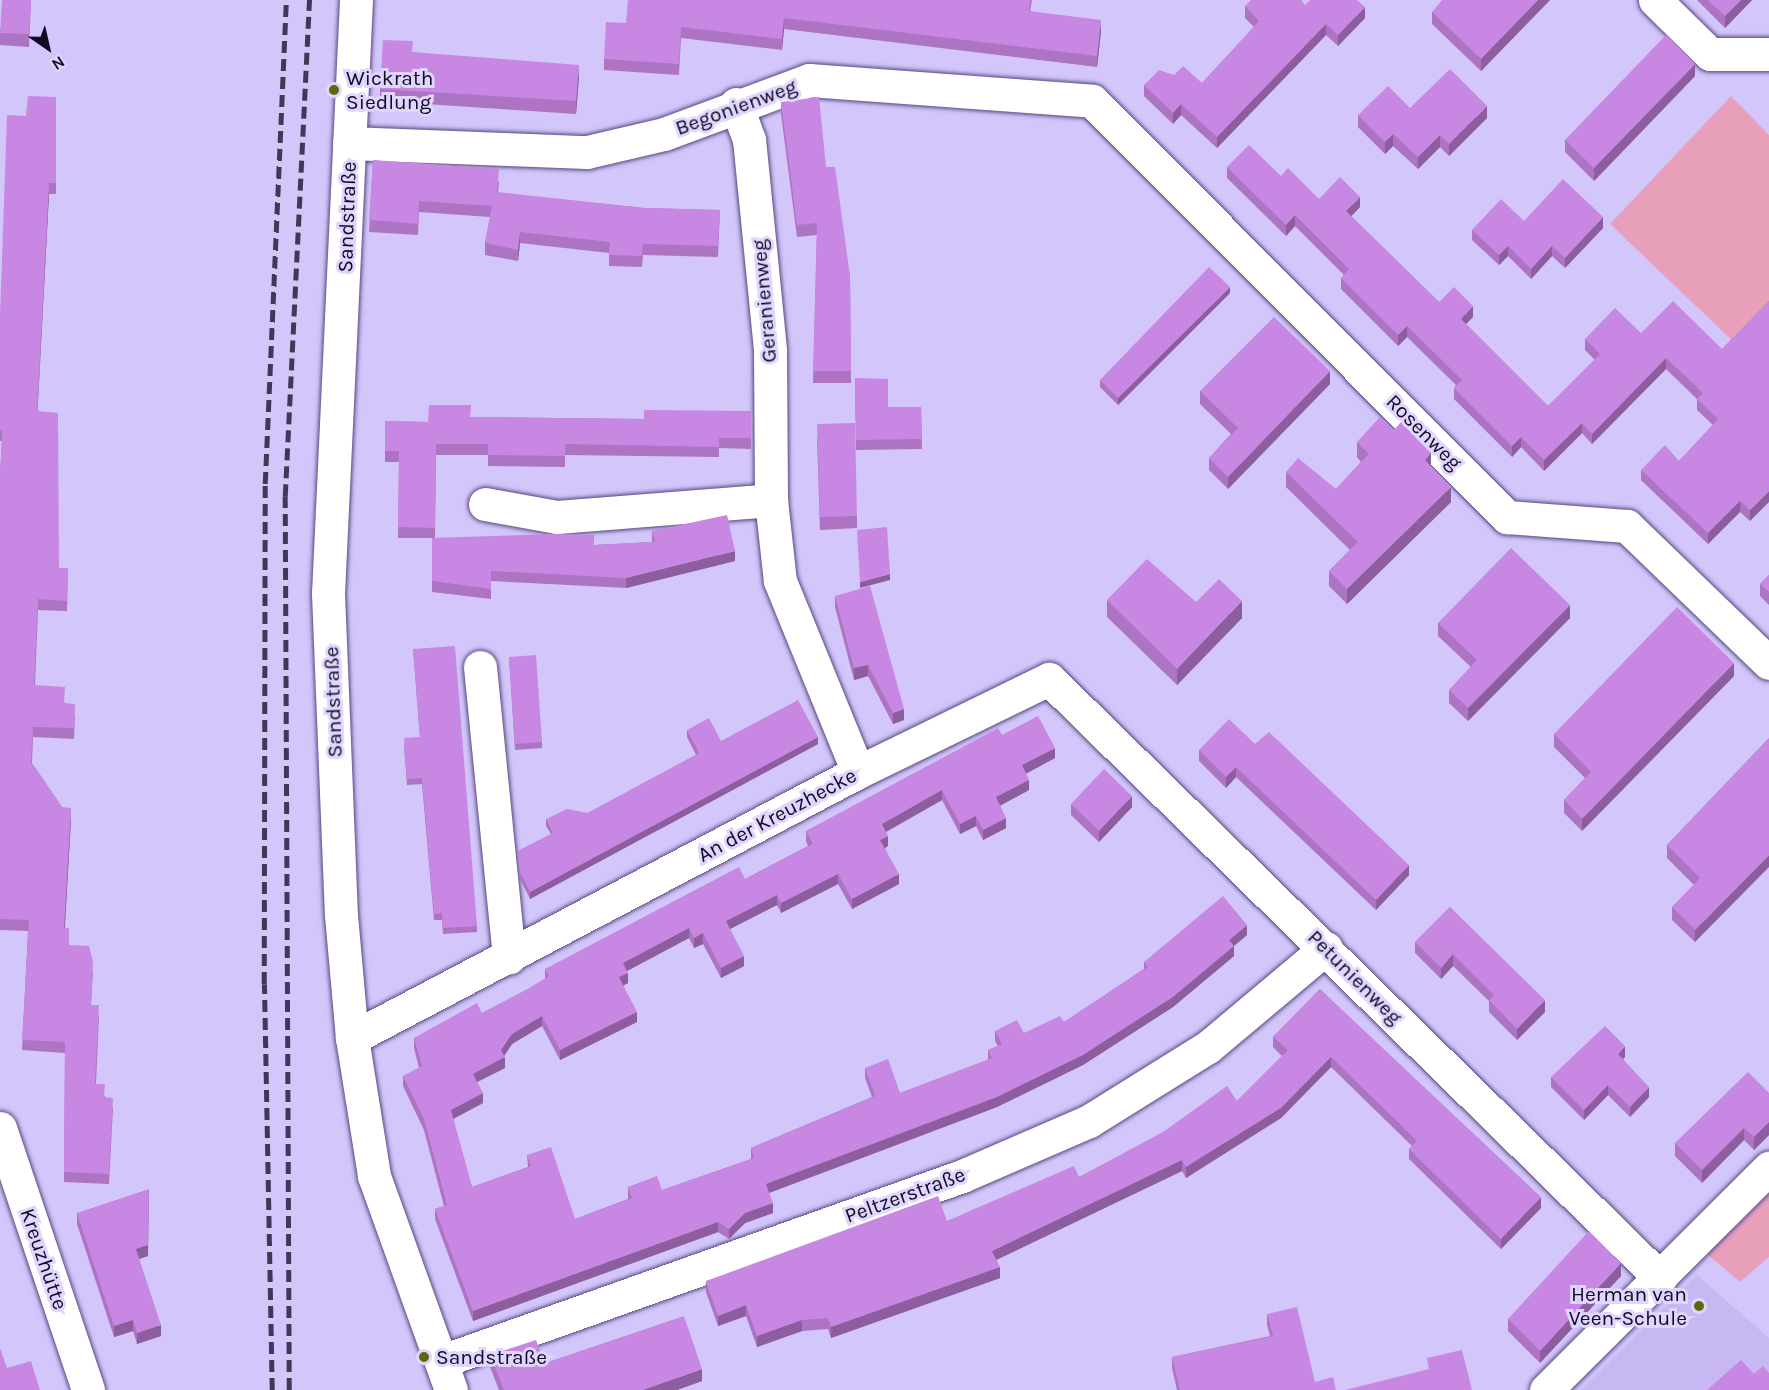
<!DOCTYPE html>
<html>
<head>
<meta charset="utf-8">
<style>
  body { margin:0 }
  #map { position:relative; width:1769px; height:1390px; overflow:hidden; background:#d3c6fb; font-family:Karla,sans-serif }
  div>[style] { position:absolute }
  .built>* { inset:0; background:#c7b8f3 }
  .green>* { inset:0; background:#e8a0ba }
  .roads { filter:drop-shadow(0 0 2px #584780) drop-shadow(0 0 2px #584780) }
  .minor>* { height:33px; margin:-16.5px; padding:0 16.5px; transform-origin:16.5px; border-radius:16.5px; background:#fff }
  .major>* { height:33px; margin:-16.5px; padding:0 16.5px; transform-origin:16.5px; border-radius:16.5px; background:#fff }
  .rail>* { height:4.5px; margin-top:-2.25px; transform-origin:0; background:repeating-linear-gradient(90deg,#403856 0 12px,transparent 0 18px) }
  .wall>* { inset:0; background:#ac74c2 }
  .shaded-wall>* { inset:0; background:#8c5e9e }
  .building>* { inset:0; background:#c887e2 }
  .dots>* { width:16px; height:16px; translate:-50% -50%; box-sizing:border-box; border:3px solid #dfd5fe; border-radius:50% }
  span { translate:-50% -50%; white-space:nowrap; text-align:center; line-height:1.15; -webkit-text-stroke:6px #dfd5fe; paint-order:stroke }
  .poi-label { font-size:21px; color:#110a21 }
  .left { translate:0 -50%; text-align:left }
  .right { translate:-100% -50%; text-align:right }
  .street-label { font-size:21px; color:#110a21 }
  .north { position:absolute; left:18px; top:18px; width:60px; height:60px; -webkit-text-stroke:4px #dfd5fe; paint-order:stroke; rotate:146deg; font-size:16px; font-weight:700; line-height:24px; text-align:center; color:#110a21 }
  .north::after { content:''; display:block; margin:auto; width:21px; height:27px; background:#110a21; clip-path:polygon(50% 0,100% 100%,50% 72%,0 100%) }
</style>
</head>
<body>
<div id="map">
  <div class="built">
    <i style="clip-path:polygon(1697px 1275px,1769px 1338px,1769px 1390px,1581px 1390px)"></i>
  </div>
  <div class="green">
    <i style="clip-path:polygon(1731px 96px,1769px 135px,1769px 312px,1737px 345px,1610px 224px)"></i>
    <i style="clip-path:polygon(1769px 1194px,1769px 1257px,1740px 1282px,1707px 1254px)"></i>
  </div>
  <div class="roads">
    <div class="minor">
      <i style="left:1655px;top:0;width:77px;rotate:44.5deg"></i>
      <i style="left:1710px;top:54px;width:59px"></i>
      <i style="left:736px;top:104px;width:37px;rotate:70deg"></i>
      <i style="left:749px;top:139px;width:213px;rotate:84.3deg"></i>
      <i style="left:770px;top:351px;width:149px;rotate:89.6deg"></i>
      <i style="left:771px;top:500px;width:81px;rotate:83.7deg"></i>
      <i style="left:780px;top:581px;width:206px;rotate:67.8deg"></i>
      <i style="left:349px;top:143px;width:238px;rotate:2.2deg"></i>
      <i style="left:587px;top:152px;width:79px;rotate:-13.2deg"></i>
      <i style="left:664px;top:134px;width:155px;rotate:-20.4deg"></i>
      <i style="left:809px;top:80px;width:284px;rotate:4.2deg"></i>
      <i style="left:1092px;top:101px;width:588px;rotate:45.07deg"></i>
      <i style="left:1507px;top:517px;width:120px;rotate:4.3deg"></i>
      <i style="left:1627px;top:526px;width:197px;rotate:44deg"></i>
      <i style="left:485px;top:504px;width:73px;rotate:10.2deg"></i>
      <i style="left:557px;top:517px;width:215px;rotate:-4.5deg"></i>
      <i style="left:480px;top:667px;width:292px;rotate:84.3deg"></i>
      <i style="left:352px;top:1038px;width:572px;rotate:-27.73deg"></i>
      <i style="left:858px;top:772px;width:212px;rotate:-26deg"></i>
      <i style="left:1049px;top:679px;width:856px;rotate:44.43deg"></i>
      <i style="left:0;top:1128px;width:276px;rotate:71.4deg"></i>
      <i style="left:442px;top:1361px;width:552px;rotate:-19.58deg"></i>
      <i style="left:962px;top:1176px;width:138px;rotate:-23.4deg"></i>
      <i style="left:1089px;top:1121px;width:140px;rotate:-31.9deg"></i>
      <i style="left:1208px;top:1047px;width:154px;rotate:-40deg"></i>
      <i style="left:1546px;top:1390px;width:315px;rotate:-44.9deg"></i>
    </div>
    <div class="major">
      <i style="left:356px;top:0;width:594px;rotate:92.7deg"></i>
      <i style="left:328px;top:593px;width:322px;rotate:87.7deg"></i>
      <i style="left:341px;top:915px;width:123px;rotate:84.9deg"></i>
      <i style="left:352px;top:1038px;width:140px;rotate:80.9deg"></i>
      <i style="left:374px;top:1176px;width:227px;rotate:70.2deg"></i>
    </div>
  </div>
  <div class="rail">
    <i style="left:272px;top:1390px;width:406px;rotate:-91.1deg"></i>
    <i style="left:264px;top:984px;width:500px;rotate:-89.89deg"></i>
    <i style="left:265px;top:484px;width:484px;rotate:-87.5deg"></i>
    <i style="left:289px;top:1390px;width:894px;rotate:-90.26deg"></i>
    <i style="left:285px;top:496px;width:497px;rotate:-87.2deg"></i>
  </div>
  <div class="wall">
    <i style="clip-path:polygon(31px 0,29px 47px,0 45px,0 29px)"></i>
    <i style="clip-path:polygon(1032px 0,1030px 11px,1101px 31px,1097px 67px,784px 29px,782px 50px,681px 38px,679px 75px,604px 70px,604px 59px,626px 23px)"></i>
    <i style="clip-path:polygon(1550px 0,1481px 71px,1432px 24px,1432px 12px)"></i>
    <i style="clip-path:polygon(1697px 0,1752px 0,1725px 28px)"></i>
    <i style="clip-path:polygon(1305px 5px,1365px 18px,1338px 46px,1326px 35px,1217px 148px,1181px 115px,1173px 124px,1144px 96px,1144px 85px,1202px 83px,1254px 27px,1245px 18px,1245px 6px)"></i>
    <i style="clip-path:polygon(413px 52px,579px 77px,576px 114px,380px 101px,380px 89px)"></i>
    <i style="clip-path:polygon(1695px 76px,1594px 181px,1565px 152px,1565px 140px)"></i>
    <i style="clip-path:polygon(56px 97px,56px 194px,49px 194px,37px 411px,59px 568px,68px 568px,67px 611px,38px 610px,35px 685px,65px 703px,75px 715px,74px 739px,33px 737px,32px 763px,62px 807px,71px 819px,65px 928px,69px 945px,93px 972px,91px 1005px,99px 1016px,96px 1084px,113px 1108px,109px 1184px,64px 1182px,65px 1053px,22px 1050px,28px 931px,0 930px,0 476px,2px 441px,0 441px,0 317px,26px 116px)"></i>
    <i style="clip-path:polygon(781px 102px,826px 167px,850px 276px,851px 383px,813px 383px,817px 235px,797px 237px,781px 114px)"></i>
    <i style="clip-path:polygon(1410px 108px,1487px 118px,1449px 156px,1440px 147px,1418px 169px,1393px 146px,1385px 154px,1358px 127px,1358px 115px)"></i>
    <i style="clip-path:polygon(373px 160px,499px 181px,498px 193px,644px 208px,720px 210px,718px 257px,643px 255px,642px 267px,609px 266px,609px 253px,520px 243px,518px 261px,485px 255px,485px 243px,490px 217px,419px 212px,418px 235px,369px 232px)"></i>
    <i style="clip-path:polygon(1227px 167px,1281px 176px,1319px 199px,1360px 207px,1351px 216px,1439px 302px,1473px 317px,1466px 324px,1548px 406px,1595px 360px,1585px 350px,1585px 339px,1641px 333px,1722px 349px,1769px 301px,1750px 521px,1740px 512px,1708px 544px,1641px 480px,1641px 470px,1679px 461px,1713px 425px,1697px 410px,1697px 399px,1666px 369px,1592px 444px,1582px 433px,1544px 471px,1521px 447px,1512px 457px,1454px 399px,1454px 388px,1456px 385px,1407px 337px,1398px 346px,1341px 289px,1341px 278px,1344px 275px,1295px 226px,1286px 236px,1227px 178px)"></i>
    <i style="clip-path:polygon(1524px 221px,1603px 228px,1565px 268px,1552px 256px,1531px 279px,1508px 256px,1499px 265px,1472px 240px,1472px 230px)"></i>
    <i style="clip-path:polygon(1230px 293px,1118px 405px,1100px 387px,1100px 380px)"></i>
    <i style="clip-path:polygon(855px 378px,888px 407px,921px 407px,922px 449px,856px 450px)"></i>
    <i style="clip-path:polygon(1330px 384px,1228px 489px,1209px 470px,1209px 458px,1231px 434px,1200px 404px,1200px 391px)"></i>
    <i style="clip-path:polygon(751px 411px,751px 449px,719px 448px,719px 457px,565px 455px,565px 467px,488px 466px,488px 455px,436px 455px,435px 538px,594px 545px,652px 542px,652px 531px,735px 561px,626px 588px,491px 581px,491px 599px,432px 592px,432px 538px,398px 538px,399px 462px,385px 462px,385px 421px,428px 422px,471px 417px,644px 419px)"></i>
    <i style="clip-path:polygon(817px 437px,857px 516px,857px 528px,820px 530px)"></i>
    <i style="clip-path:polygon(1357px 442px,1431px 467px,1451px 502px,1347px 604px,1329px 586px,1329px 571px,1350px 550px,1286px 487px,1286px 472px,1336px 489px,1361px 462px,1357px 457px)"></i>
    <i style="clip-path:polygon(1769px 575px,1769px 605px,1760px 596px,1760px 584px)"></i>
    <i style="clip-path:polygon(835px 596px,904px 720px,893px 724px,868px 676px,854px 680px,835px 607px)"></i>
    <i style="clip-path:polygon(1107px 600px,1196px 602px,1242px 618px,1177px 685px,1107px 617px)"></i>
    <i style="clip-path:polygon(1570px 618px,1468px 721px,1449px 703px,1449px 690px,1471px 667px,1438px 636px,1438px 623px)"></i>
    <i style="clip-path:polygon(413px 649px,477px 926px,477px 932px,443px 934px,442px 920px,434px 920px,422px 784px,407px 785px,404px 745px,420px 737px)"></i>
    <i style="clip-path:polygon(509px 657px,542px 742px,542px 748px,515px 750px)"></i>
    <i style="clip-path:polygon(1734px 676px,1582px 831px,1564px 813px,1564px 800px,1585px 778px,1554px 747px,1554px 734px)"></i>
    <i style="clip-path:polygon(687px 730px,721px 741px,818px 744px,530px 899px,520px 879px,518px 851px,551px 834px,546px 826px,546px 819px,588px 813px,696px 755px,687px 737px)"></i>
    <i style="clip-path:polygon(1002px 735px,1055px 758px,1026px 773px,1029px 790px,1000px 805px,1006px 828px,983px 840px,976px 826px,960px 834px,942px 800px,886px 832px,888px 846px,885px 848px,899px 884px,852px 909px,838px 884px,781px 913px,777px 905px,730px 929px,744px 966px,721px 978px,703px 944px,694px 948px,689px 938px,627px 971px,628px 983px,623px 985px,637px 1022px,560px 1060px,542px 1026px,512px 1044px,504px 1056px,505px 1068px,477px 1082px,483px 1103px,453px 1119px,472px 1187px,528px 1167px,527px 1155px,575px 1219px,628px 1199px,628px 1187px,662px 1190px,751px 1159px,751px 1148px,872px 1097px,865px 1078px,865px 1068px,900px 1093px,988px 1060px,988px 1050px,998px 1046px,995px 1041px,995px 1031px,1024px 1033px,1064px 1022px,1144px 969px,1144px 962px,1247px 935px,1234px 946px,1234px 956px,1173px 1007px,1083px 1065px,997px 1107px,769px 1193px,773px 1213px,745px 1223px,729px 1239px,718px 1232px,473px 1321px,435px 1219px,435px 1209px,444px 1206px,424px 1130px,403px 1086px,403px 1076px,419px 1068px,414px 1048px,414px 1038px,482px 1013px,528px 989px,545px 979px,545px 969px,745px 879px,808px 846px,806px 841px,806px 831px)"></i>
    <i style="clip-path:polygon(1769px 738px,1695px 942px,1672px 920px,1672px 907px,1694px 885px,1667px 858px,1667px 845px)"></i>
    <i style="clip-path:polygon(1255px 744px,1409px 875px,1376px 910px,1236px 777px,1226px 788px,1199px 761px,1199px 750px)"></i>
    <i style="clip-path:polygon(1071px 804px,1132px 807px,1099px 842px,1071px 815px)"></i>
    <i style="clip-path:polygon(1450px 907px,1545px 1012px,1517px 1040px,1489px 1012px,1489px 1001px,1453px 966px,1441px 979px,1415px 953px,1415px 942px)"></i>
    <i style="clip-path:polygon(1320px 989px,1541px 1208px,1501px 1249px,1409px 1159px,1409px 1149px,1412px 1146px,1331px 1067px,1281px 1118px,1186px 1178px,1182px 1171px,996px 1260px,1000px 1278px,831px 1338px,828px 1329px,802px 1331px,757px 1347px,746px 1316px,718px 1326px,706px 1292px,706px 1281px,947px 1221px,1079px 1177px,1237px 1101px,1282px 1056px,1273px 1047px,1273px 1037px)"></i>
    <i style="clip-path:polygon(1625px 1057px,1623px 1059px,1649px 1097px,1630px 1117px,1608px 1095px,1584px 1120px,1551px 1087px,1551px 1077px)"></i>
    <i style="clip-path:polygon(1769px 1093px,1769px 1135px,1754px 1150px,1744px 1140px,1702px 1183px,1675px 1156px,1675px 1143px)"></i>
    <i style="clip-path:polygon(77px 1213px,148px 1256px,139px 1259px,161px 1336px,137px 1344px,133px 1331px,114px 1337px,77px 1224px)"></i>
    <i style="clip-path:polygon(1621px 1276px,1540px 1363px,1508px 1331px,1508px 1319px)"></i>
    <i style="clip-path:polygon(1267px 1314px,1315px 1382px,1336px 1390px,1177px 1390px,1172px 1368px,1172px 1357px,1270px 1336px,1267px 1325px)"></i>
    <i style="clip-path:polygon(490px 1355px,545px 1363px,702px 1381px,677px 1390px,499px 1390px,490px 1367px)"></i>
  </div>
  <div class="shaded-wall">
    <i style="clip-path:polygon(1538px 0,1550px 0,1481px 71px,1481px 59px)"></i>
    <i style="clip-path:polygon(1741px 0,1752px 0,1725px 28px,1725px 16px)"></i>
    <i style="clip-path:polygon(1365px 7px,1365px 18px,1338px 46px,1338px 35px)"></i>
    <i style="clip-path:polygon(784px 18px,784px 29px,782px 50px,782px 39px)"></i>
    <i style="clip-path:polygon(1101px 20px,1101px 31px,1097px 67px,1097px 56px)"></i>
    <i style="clip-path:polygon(1326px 24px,1326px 35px,1217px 148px,1217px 137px)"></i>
    <i style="clip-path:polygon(1695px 64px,1695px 76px,1594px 181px,1594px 168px)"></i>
    <i style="clip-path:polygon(579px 65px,579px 77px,576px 114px,576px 101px)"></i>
    <i style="clip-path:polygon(1181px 104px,1181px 115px,1173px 124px,1173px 113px)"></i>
    <i style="clip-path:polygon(1487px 106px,1487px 118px,1449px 156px,1449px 144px)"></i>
    <i style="clip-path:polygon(1393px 134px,1393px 146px,1385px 154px,1385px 142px)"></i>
    <i style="clip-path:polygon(1440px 135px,1440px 147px,1418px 169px,1418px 157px)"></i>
    <i style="clip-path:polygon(49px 183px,49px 194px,37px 422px,37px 411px)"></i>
    <i style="clip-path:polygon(1360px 197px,1360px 207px,1346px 222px,1346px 211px)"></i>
    <i style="clip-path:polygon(1295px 215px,1295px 226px,1286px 236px,1286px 225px)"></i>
    <i style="clip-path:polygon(1603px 217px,1603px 228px,1565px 268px,1565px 258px)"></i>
    <i style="clip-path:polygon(520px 232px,520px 243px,518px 261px,518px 250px)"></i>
    <i style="clip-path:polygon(1508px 246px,1508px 256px,1499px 265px,1499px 255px)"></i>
    <i style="clip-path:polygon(1552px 246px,1552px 256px,1531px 279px,1531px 269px)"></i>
    <i style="clip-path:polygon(1230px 287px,1230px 293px,1118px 405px,1118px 398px)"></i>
    <i style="clip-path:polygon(1473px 306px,1473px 317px,1461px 329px,1461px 319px)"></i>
    <i style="clip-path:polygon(1407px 326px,1407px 337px,1398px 346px,1398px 335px)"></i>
    <i style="clip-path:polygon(1666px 358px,1666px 369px,1592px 444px,1592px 434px)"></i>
    <i style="clip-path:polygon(1330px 371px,1330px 384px,1228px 489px,1228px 477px)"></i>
    <i style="clip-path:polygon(1582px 423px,1582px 433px,1544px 471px,1544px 460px)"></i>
    <i style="clip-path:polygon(1521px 437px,1521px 447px,1512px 457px,1512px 446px)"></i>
    <i style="clip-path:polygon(1431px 452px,1431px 468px,1425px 460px)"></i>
    <i style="clip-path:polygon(1451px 487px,1451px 502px,1347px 604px,1347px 589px)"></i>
    <i style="clip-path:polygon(1769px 491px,1769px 502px,1750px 521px,1750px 510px)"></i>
    <i style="clip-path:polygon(1740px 501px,1740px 512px,1708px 544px,1708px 533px)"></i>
    <i style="clip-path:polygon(735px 551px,735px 561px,626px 588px,626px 578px)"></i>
    <i style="clip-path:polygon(890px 574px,890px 580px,860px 588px,860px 582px)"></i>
    <i style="clip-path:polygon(1242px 601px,1242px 618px,1177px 685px,1177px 669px)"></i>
    <i style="clip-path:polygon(1570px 605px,1570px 618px,1468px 721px,1468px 708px)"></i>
    <i style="clip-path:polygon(1734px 663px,1734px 676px,1582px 831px,1582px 819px)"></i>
    <i style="clip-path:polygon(868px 665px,868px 676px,854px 680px,854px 668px)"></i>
    <i style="clip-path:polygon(904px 709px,904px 720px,893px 724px,893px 713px)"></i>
    <i style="clip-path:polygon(818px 737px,818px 744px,530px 899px,530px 892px)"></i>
    <i style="clip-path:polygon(1055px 748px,1055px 758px,1022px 776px,1022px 765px)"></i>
    <i style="clip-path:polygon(1236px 767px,1236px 777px,1226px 788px,1226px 777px)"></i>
    <i style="clip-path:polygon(1029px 780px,1029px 790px,996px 808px,996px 797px)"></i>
    <i style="clip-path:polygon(942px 790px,942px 800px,882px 834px,882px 824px)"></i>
    <i style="clip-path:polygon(1132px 796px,1132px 807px,1099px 842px,1099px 831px)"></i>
    <i style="clip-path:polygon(71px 808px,71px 819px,64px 939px,64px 928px)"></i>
    <i style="clip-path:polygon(976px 816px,976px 826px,960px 834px,960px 824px)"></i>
    <i style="clip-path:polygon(1006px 818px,1006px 828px,983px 840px,983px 830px)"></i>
    <i style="clip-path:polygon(888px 836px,888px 846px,880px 851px,880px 840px)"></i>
    <i style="clip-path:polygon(1769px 855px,1769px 867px,1695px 942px,1695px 930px)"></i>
    <i style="clip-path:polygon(1409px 865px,1409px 875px,1376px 910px,1376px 900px)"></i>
    <i style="clip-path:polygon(838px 874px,838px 884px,781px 913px,781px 903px)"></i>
    <i style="clip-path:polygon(899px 874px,899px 884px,852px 909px,852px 899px)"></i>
    <i style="clip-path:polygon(777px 895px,777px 905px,726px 931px,726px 921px)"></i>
    <i style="clip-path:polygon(1247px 925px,1247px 935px,1229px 950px,1229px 940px)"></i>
    <i style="clip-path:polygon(689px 928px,689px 938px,623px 973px,623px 963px)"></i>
    <i style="clip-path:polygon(703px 933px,703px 944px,694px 948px,694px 938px)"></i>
    <i style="clip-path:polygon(1234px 946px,1234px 956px,1173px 1007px,1083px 1065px,997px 1107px,766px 1194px,766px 1184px)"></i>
    <i style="clip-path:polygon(1453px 954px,1453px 966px,1441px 979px,1441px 968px)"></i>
    <i style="clip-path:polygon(744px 956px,744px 966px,721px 978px,721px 968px)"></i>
    <i style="clip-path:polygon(628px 973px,628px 983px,619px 988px,619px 977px)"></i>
    <i style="clip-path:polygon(1545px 1000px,1545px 1012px,1517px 1040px,1517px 1029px)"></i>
    <i style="clip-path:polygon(637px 1012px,637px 1022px,560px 1060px,560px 1050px)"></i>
    <i style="clip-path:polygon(542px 1016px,542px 1026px,512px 1044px,502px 1059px,505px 1057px,505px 1068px,473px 1084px,473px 1074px,501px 1050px,512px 1034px)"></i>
    <i style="clip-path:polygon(1625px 1046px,1625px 1057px,1618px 1064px,1618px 1054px)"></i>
    <i style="clip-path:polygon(1331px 1057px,1331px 1067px,1281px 1118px,1186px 1178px,1186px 1167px)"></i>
    <i style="clip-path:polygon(1608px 1085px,1608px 1095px,1584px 1120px,1584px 1110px)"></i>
    <i style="clip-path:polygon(1649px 1087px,1649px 1097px,1630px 1117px,1630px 1107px)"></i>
    <i style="clip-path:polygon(483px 1093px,483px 1103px,451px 1120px,451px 1110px)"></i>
    <i style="clip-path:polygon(1769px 1122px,1769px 1135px,1754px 1150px,1754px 1137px)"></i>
    <i style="clip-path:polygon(1744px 1128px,1744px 1140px,1702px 1183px,1702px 1170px)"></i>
    <i style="clip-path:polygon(1182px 1160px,1182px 1171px,992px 1262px,992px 1251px)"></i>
    <i style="clip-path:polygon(149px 1189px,148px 1256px,136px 1260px,136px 1249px)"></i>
    <i style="clip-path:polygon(1541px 1197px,1541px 1208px,1501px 1249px,1501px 1239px)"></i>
    <i style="clip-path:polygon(773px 1203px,773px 1213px,745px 1223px,729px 1239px,729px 1229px,745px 1213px)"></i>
    <i style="clip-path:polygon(718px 1222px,718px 1232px,473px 1321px,473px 1311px)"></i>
    <i style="clip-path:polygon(1621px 1263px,1621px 1276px,1540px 1363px,1540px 1351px)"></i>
    <i style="clip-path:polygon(1000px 1267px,1000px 1278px,831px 1338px,831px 1327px)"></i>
    <i style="clip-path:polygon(746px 1305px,746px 1316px,718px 1326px,718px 1316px)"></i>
    <i style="clip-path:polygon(133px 1320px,133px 1331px,114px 1337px,114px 1326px)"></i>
    <i style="clip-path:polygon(802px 1320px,802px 1331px,757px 1347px,757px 1336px)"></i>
    <i style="clip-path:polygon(161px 1325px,161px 1336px,137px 1344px,137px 1333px)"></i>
    <i style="clip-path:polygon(702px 1369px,702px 1381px,677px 1390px,643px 1390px)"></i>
  </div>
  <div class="building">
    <i style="clip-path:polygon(2px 0,31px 0,29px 34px,0 33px)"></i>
    <i style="clip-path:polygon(628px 0,1030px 0,1029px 11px,1101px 20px,1097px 56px,784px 18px,782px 39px,681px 27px,679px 64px,604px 59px,606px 22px,626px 23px)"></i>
    <i style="clip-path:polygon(1251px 0,1301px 0,1305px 5px,1310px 0,1357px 0,1365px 7px,1338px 35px,1326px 24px,1217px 137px,1181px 104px,1173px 113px,1144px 85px,1159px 70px,1174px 75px,1183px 66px,1202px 83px,1259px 21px,1245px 6px)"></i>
    <i style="clip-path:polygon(1442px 0,1538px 0,1481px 59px,1432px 12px)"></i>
    <i style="clip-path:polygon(1708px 0,1741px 0,1725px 16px)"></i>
    <i style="clip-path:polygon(1666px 35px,1695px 64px,1594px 168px,1565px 140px)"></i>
    <i style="clip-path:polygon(383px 40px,413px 41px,412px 52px,579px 65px,576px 101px,380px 89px)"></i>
    <i style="clip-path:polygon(1450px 69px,1487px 106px,1449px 144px,1440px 135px,1418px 157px,1393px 134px,1385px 142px,1358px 115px,1388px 86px,1410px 108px)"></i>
    <i style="clip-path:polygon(28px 96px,56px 97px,56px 183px,49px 183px,37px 411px,58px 413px,59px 568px,68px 568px,67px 601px,38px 599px,34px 685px,65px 687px,64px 703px,75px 704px,74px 728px,33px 727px,31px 762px,62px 807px,71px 808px,64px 928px,69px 928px,69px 945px,89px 946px,93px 962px,91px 1005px,99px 1005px,95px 1084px,105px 1084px,104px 1097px,113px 1098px,109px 1174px,64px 1172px,65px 1042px,22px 1040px,29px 920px,0 919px,0 476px,2px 431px,0 430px,0 317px,7px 115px,26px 116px)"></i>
    <i style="clip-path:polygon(819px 97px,826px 167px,835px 167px,850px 276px,851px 371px,813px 371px,817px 223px,797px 225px,781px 102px)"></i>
    <i style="clip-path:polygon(1249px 145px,1281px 176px,1288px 168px,1319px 199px,1340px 177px,1360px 197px,1346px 211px,1439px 302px,1454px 287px,1473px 306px,1461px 319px,1548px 406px,1600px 354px,1585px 339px,1615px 308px,1641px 333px,1673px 301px,1722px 349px,1769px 301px,1769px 491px,1750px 510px,1740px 501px,1708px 533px,1641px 470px,1665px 445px,1679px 461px,1718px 419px,1697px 399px,1703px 393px,1666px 358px,1592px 434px,1582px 423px,1544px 460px,1521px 437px,1512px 446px,1454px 388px,1462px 380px,1407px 326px,1398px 335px,1341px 278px,1349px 269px,1295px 215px,1286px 225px,1227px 167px)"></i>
    <i style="clip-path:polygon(373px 160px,499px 169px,497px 192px,644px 208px,720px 210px,718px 246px,643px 244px,642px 256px,609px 255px,610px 242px,520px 232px,518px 250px,485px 243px,492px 206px,419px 201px,418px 224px,369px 220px)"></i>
    <i style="clip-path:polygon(1563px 179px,1603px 217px,1565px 258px,1552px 246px,1531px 269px,1508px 246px,1499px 255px,1472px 230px,1501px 199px,1524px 221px)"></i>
    <i style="clip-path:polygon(1209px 267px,1230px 287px,1118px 398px,1100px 380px)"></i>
    <i style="clip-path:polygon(1274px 317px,1330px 371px,1228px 477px,1209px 458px,1238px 428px,1200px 391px)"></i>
    <i style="clip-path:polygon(855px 378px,888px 379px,888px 407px,921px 407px,922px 439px,856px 440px)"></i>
    <i style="clip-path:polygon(429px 405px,471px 405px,470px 417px,644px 419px,644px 410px,751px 411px,751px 438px,719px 438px,719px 447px,565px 444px,565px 456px,488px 455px,488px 444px,436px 444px,435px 528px,398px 527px,399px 451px,385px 451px,385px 421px,428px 422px)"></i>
    <i style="clip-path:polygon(1380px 417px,1394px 430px,1401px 422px,1431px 452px,1425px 460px,1451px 487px,1347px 589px,1329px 571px,1358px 542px,1286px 472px,1298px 458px,1336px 489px,1369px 454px,1357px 442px)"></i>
    <i style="clip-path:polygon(855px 423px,857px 516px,820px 517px,817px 424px)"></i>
    <i style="clip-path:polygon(727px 515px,735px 551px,626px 578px,491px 571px,491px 589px,432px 581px,432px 538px,552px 534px,594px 535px,594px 545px,655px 542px,652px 531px)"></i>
    <i style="clip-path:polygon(887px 527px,890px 574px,860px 582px,857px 530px)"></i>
    <i style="clip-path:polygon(1511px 548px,1570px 605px,1468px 708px,1449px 690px,1477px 660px,1438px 623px)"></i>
    <i style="clip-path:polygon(1147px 559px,1196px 602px,1219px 579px,1242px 601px,1177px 669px,1107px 600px)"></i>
    <i style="clip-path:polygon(1769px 575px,1769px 592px,1760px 584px)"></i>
    <i style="clip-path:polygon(870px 586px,904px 709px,893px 713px,868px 665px,854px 668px,835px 596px)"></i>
    <i style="clip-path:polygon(1677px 607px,1734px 663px,1582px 819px,1564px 800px,1591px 772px,1554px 734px)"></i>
    <i style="clip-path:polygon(455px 646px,477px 926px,443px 928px,442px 913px,434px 914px,422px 778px,407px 779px,404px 738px,420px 737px,413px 649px)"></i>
    <i style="clip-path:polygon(536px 655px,542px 742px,515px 744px,509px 657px)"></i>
    <i style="clip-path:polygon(798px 700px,818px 737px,530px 892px,520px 872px,518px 851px,553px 833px,546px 819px,567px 809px,588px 813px,699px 753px,687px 730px,709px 718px,721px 741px)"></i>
    <i style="clip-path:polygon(1038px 716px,1055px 748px,1022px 765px,1029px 780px,996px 797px,1006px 818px,983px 830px,976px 816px,960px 824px,942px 790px,882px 824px,888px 836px,880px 840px,899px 874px,852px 899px,838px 874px,781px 903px,777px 895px,726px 921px,744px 956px,721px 968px,703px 933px,694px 938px,689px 928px,623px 963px,628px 973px,619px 977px,637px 1012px,560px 1050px,542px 1016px,512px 1034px,501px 1050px,505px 1057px,473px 1074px,483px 1093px,451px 1110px,472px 1187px,531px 1166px,527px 1155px,551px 1147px,575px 1219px,632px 1198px,628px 1187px,657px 1176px,662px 1190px,754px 1158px,751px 1148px,875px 1096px,865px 1068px,888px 1059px,900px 1093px,992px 1058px,988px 1050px,1002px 1044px,995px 1031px,1017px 1020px,1024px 1033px,1060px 1016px,1064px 1022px,1148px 967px,1144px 962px,1223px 896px,1247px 925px,1229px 940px,1234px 946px,1173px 997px,1083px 1055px,997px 1097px,766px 1184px,773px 1203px,745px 1213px,729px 1229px,718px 1222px,473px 1311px,435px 1209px,447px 1205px,424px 1119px,403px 1076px,422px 1066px,414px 1038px,477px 1003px,482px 1013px,528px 989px,549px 976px,545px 969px,739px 867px,745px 879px,813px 844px,806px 831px,998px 728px,1002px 735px)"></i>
    <i style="clip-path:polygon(1229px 719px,1255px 744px,1269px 732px,1409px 865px,1376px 900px,1236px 767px,1226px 777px,1199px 750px)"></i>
    <i style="clip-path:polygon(1769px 738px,1769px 855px,1695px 930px,1672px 907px,1700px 878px,1667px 845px)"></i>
    <i style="clip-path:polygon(1104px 769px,1132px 796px,1099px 831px,1071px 804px)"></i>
    <i style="clip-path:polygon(1450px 907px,1545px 1000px,1517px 1029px,1489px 1000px,1494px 995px,1453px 954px,1441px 968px,1415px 942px)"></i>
    <i style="clip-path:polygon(1320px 989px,1541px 1197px,1501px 1239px,1409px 1149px,1417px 1141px,1331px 1057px,1281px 1108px,1186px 1167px,1182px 1160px,992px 1251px,1000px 1267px,831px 1327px,828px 1318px,802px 1320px,757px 1336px,746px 1305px,718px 1316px,706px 1281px,938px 1196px,947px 1221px,1074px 1166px,1079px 1177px,1163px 1132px,1227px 1086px,1237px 1101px,1288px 1050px,1273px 1037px)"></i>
    <i style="clip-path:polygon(1605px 1026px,1625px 1046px,1618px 1054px,1649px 1087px,1630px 1107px,1608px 1085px,1584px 1110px,1551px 1077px)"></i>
    <i style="clip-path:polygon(1748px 1072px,1769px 1093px,1769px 1122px,1754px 1137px,1744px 1128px,1702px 1170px,1675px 1143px)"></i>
    <i style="clip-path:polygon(149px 1189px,148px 1245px,136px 1249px,161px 1325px,137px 1333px,133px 1320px,114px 1326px,77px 1213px)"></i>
    <i style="clip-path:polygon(1589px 1231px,1621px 1263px,1540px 1351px,1508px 1319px)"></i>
    <i style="clip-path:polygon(1297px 1307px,1315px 1382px,1333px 1377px,1336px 1390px,1180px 1390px,1172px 1357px,1273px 1336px,1267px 1314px)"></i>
    <i style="clip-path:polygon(684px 1316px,702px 1369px,643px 1390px,504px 1390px,490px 1355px,536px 1340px,545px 1363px)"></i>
    <i style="clip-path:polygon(0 1348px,7px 1368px,31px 1361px,40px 1390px,0 1390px)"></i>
    <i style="clip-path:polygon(1462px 1350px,1472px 1390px,1345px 1390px,1429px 1369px,1427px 1358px)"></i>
    <i style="clip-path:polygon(1741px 1360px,1754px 1374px,1763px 1366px,1769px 1373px,1769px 1390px,1707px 1390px)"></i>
  </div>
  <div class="dots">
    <i style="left:334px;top:90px;background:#5e670a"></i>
    <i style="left:1699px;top:1306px;background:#5e670a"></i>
    <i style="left:424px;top:1357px;background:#5e670a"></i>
  </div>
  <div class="poi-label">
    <span class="left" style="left:346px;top:90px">Wickrath<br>Siedlung</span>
    <span class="right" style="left:1687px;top:1306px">Herman van<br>Veen-Schule</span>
    <span class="left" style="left:436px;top:1357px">Sandstraße</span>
  </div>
  <div class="street-label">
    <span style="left:736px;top:107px;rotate:-20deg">Begonienweg</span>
    <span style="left:347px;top:217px;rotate:-88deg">Sandstraße</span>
    <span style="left:764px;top:301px;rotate:-95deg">Geranienweg</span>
    <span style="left:1424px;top:432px;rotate:45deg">Rosenweg</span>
    <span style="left:333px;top:702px;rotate:-92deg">Sandstraße</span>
    <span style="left:777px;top:815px;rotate:-28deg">An der Kreuzhecke</span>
    <span style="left:1355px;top:977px;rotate:45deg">Petunienweg</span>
    <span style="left:905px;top:1195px;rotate:-20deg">Peltzerstraße</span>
    <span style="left:44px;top:1259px;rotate:71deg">Kreuzhütte</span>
  </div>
  <div class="north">N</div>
</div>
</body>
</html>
